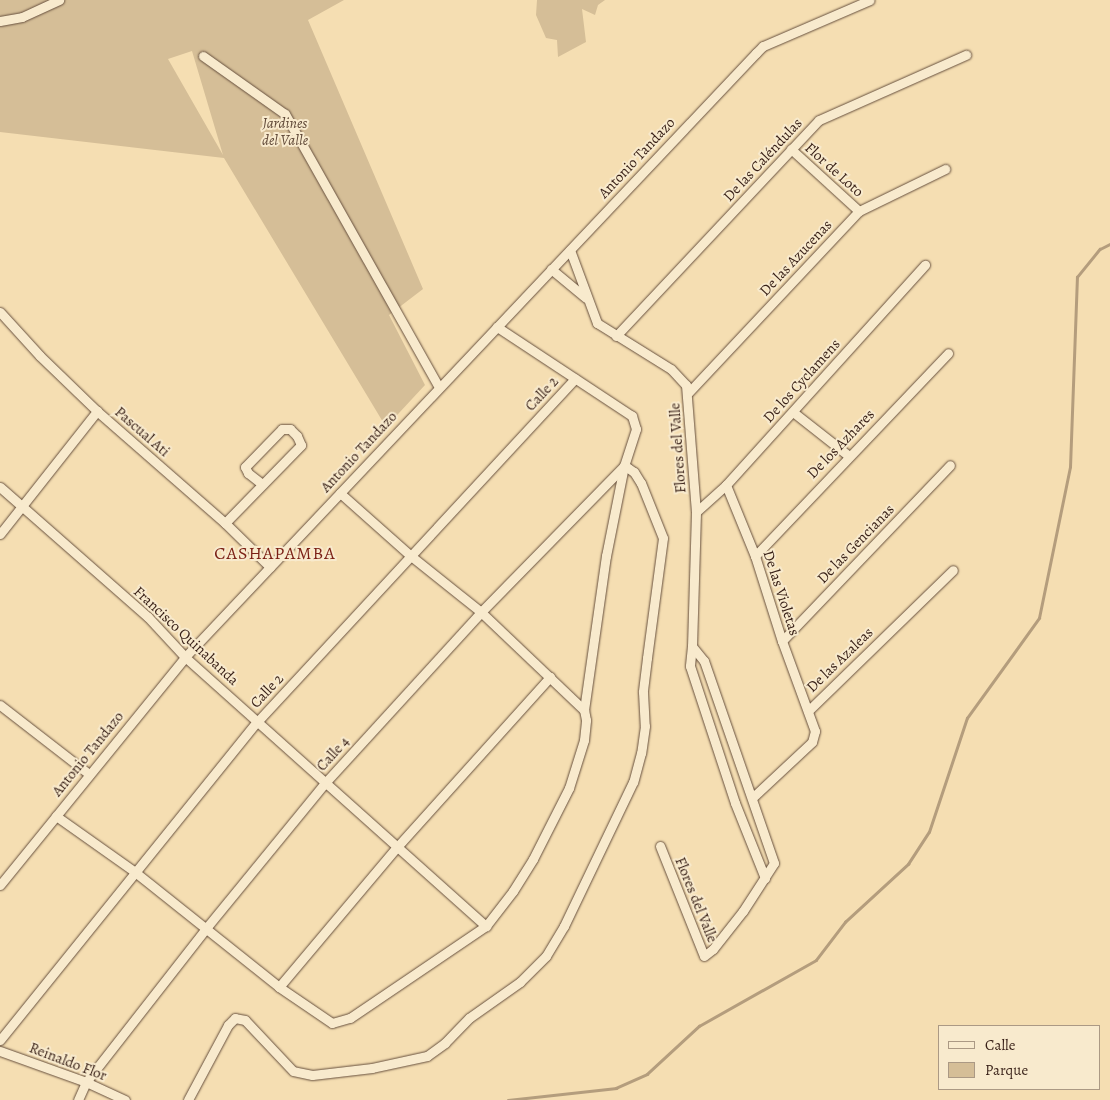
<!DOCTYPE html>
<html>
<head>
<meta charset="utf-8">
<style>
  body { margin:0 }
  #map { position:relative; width:1110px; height:1100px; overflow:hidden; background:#f5deb2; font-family:Alegreya,serif }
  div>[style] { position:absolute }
  .green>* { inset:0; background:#d5be97 }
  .stream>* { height:2.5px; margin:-1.25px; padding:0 1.25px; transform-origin:1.25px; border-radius:1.25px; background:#b49d7d }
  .roads { filter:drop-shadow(0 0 1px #664f3d) drop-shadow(0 0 1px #664f3d) }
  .street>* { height:9px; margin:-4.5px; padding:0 4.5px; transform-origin:4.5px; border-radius:4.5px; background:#f8eacd }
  span { translate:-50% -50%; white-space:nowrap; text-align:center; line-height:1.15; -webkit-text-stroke:4px #f8eacd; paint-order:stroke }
  .park-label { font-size:15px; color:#5e4736; font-style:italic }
  .street-label { font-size:15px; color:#371f16 }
  .quarter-label { font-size:18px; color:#7a1f14; letter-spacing:1px }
  .legend { position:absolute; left:938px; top:1025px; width:162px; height:65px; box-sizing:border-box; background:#f8eacd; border:1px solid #ab9984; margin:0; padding:6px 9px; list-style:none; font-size:15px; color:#371f16 }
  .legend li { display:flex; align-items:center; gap:10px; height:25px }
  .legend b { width:25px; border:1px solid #ab9984 }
</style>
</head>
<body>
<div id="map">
  <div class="green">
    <i style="clip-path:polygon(evenodd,0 0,344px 0,308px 20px,423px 289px,389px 315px,425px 385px,386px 427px,224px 158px,0 132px,0 0,192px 51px,223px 155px,168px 59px,192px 51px)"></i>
    <i style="clip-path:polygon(537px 0,605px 0,598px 5px,595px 15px,582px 9px,586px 42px,558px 57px,557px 40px,546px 38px,536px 15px)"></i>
  </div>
  <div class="stream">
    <i style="left:845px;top:922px;width:86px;rotate:-42.6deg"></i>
    <i style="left:908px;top:864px;width:38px;rotate:-57deg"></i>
    <i style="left:929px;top:832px;width:120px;rotate:-71.6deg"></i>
    <i style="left:967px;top:718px;width:123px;rotate:-54.2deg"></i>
    <i style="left:1039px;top:618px;width:154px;rotate:-78.4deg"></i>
    <i style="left:1070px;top:467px;width:190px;rotate:-87.9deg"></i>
    <i style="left:1077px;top:277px;width:36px;rotate:-51deg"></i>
    <i style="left:1100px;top:249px;width:11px;rotate:-27deg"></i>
    <i style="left:508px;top:1100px;width:109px;rotate:-6.3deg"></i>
    <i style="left:616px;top:1088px;width:34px;rotate:-24deg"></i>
    <i style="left:647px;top:1074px;width:71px;rotate:-42.7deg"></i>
    <i style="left:699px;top:1026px;width:134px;rotate:-29.4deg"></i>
    <i style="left:816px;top:960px;width:48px;rotate:-52.7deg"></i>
  </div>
  <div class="roads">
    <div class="street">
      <i style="left:0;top:21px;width:22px;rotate:-10deg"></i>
      <i style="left:22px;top:17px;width:41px;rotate:-24.7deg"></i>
      <i style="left:203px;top:56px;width:100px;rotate:35.3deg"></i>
      <i style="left:285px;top:114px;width:313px;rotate:60.6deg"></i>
      <i style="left:791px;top:149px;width:92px;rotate:42.4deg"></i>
      <i style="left:570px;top:250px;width:78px;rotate:69.7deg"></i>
      <i style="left:597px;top:323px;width:87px;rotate:31.9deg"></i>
      <i style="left:671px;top:369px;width:22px;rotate:47deg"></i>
      <i style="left:686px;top:385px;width:127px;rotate:85.5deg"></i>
      <i style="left:696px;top:512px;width:134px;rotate:91.7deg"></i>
      <i style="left:692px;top:646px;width:20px;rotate:96deg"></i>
      <i style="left:690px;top:666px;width:144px;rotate:71.8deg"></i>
      <i style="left:735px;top:803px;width:81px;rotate:68.2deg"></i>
      <i style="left:551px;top:269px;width:45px;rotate:39.6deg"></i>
      <i style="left:0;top:312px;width:59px;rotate:47.7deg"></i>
      <i style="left:40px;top:356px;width:79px;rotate:44deg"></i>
      <i style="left:97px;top:411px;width:170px;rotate:41.2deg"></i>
      <i style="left:225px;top:523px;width:63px;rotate:44.4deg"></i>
      <i style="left:616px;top:336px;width:296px;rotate:-46.8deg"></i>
      <i style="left:819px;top:120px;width:161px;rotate:-23.9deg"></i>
      <i style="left:688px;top:393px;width:250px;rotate:-46.8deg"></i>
      <i style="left:859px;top:211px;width:96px;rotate:-26deg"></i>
      <i style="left:793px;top:412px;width:71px;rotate:38.2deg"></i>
      <i style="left:726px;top:485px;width:77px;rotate:67.8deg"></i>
      <i style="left:755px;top:556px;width:89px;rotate:72.4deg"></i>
      <i style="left:782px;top:641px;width:96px;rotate:69.9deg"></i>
      <i style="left:815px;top:731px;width:11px;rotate:105deg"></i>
      <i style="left:812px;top:742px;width:82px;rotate:137deg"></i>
      <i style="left:0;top:487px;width:197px;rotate:41.3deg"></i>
      <i style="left:148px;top:617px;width:54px;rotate:47.2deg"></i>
      <i style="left:185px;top:657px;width:404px;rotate:41.8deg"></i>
      <i style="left:340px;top:493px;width:95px;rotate:41.6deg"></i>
      <i style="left:411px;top:556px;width:90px;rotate:38.7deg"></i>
      <i style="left:481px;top:612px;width:142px;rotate:43.6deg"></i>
      <i style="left:696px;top:512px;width:40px;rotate:-42deg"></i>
      <i style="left:726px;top:485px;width:297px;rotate:-47.9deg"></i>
      <i style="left:225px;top:523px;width:109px;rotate:-45.7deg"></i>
      <i style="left:301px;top:445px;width:10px;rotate:-114deg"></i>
      <i style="left:297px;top:436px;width:10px;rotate:-135deg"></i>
      <i style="left:290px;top:429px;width:8px;rotate:180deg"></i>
      <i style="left:282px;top:429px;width:53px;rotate:134.2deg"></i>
      <i style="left:245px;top:467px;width:7px;rotate:63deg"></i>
      <i style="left:248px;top:473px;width:18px;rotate:38deg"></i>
      <i style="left:0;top:534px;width:157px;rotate:-51.7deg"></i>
      <i style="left:755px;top:556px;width:280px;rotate:-46.4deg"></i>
      <i style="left:782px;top:641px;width:243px;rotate:-46.3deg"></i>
      <i style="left:0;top:705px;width:113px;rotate:37.8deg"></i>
      <i style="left:808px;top:711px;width:202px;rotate:-44.2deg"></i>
      <i style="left:56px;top:816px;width:97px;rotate:35.3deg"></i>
      <i style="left:135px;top:872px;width:184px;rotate:38.6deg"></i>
      <i style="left:279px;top:987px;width:64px;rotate:34.2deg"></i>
      <i style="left:332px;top:1023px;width:19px;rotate:-16deg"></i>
      <i style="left:350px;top:1018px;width:164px;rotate:-34.1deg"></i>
      <i style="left:486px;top:926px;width:44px;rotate:-52.4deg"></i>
      <i style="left:513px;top:891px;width:38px;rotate:-58deg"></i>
      <i style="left:533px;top:859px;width:80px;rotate:-63.1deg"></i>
      <i style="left:569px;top:788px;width:50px;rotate:-72.6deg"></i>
      <i style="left:584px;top:740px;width:20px;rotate:-84deg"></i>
      <i style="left:586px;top:720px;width:10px;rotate:-101deg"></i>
      <i style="left:584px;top:710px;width:156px;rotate:-81.9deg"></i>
      <i style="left:606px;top:556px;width:92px;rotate:-78.7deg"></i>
      <i style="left:624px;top:466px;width:39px;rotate:-72deg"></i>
      <i style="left:636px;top:429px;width:14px;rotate:-107deg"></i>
      <i style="left:632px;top:416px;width:162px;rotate:-146.6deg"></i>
      <i style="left:660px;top:846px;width:118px;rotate:68.2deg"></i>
      <i style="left:704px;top:956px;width:11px;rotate:-38deg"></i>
      <i style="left:713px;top:949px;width:48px;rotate:-51.7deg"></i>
      <i style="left:743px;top:911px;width:57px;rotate:-57.1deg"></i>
      <i style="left:774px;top:863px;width:214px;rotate:-109.1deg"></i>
      <i style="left:704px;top:661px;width:19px;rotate:-129deg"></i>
      <i style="left:0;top:885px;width:294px;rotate:-50.9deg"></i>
      <i style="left:185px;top:657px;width:831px;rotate:-46.61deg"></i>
      <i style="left:756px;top:53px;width:10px;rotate:-45deg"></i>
      <i style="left:763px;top:46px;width:116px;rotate:-23.3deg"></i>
      <i style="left:279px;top:987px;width:183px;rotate:-49.9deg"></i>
      <i style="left:397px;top:847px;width:229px;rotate:-48deg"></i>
      <i style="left:0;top:1040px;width:409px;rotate:-51.1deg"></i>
      <i style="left:257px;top:722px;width:468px;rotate:-47.2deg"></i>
      <i style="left:0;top:1051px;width:91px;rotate:19.8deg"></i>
      <i style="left:86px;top:1082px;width:43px;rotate:24.8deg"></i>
      <i style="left:78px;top:1100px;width:20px;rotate:-66deg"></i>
      <i style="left:86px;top:1082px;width:197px;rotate:-52deg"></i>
      <i style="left:207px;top:927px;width:186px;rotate:-50.7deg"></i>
      <i style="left:325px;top:783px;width:231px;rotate:-47.6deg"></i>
      <i style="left:481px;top:612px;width:204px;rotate:-45.6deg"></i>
      <i style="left:624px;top:466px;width:4px;rotate:27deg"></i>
      <i style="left:628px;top:468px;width:7px;rotate:34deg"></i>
      <i style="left:634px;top:472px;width:13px;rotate:58deg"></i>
      <i style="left:641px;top:483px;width:59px;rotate:68.2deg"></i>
      <i style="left:663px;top:538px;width:121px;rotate:97.6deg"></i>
      <i style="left:647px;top:658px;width:34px;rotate:97deg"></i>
      <i style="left:643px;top:692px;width:34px;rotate:87deg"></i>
      <i style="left:645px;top:726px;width:27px;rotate:98deg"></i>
      <i style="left:641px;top:753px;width:30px;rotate:105deg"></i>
      <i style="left:633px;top:782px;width:160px;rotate:115.6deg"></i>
      <i style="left:564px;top:926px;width:35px;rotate:121deg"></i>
      <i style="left:546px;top:956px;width:37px;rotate:135deg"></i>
      <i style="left:520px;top:982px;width:62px;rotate:144.8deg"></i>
      <i style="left:469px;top:1018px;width:35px;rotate:134deg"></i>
      <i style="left:445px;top:1043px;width:22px;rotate:144deg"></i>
      <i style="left:427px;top:1056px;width:56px;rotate:167.7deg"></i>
      <i style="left:372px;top:1068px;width:60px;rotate:173.3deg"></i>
      <i style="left:312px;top:1075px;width:19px;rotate:-168deg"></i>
      <i style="left:293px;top:1071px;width:70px;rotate:-133.3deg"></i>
      <i style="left:245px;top:1020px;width:10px;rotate:-169deg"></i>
      <i style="left:235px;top:1018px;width:10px;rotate:135deg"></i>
      <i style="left:228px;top:1025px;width:85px;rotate:118.1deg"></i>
    </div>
  </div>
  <div class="park-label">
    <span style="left:285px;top:132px">Jardines<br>del Valle</span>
  </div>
  <div class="street-label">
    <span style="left:637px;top:158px;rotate:-47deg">Antonio Tandazo</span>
    <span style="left:763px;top:160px;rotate:-47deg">De las Caléndulas</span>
    <span style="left:834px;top:170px;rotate:42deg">Flor de Loto</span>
    <span style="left:796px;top:258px;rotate:-47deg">De las Azucenas</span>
    <span style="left:802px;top:381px;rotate:-48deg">De los Cyclamens</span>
    <span style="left:542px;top:394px;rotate:-47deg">Calle 2</span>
    <span style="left:142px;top:432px;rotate:41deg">Pascual Ati</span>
    <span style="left:841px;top:444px;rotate:-46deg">De los Azhares</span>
    <span style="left:678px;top:448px;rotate:-94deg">Flores del Valle</span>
    <span style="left:359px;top:452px;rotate:-47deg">Antonio Tandazo</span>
    <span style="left:856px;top:544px;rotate:-46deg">De las Gencianas</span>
    <span style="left:781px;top:593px;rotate:72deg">De las Violetas</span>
    <span style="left:186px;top:636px;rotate:43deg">Francisco Quinabanda</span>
    <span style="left:840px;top:660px;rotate:-44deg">De las Azaleas</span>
    <span style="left:267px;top:691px;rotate:-47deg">Calle 2</span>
    <span style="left:88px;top:754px;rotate:-51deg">Antonio Tandazo</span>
    <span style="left:333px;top:754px;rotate:-48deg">Calle 4</span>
    <span style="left:696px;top:900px;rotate:68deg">Flores del Valle</span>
    <span style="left:68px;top:1062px;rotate:21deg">Reinaldo Flor</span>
  </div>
  <div class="quarter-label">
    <span style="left:275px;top:553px">CASHAPAMBA</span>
  </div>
  <ul class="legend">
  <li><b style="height:6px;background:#f8eacd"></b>Calle</li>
  <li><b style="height:14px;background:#d5be97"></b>Parque</li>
  </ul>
</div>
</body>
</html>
